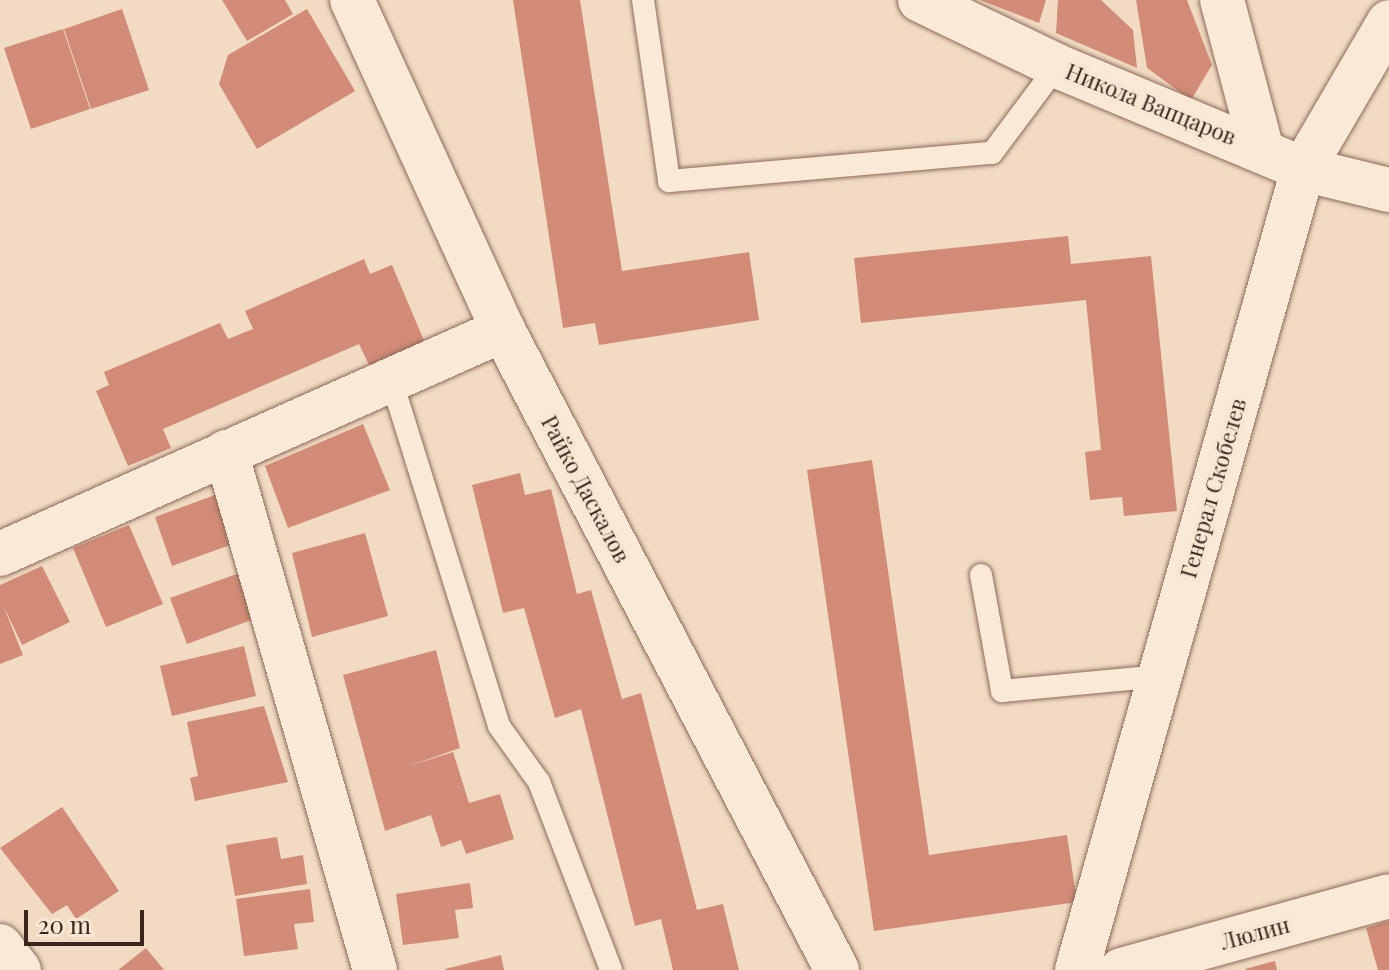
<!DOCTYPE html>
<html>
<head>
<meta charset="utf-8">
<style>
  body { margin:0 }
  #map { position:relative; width:1389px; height:970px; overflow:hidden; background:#f1dbc3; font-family:"Playfair Display",serif }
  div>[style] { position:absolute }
  .building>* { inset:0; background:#d18b76 }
  .roads { filter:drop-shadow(0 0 2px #8c6a58) drop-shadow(0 0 2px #8c6a58) }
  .service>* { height:22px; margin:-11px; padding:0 11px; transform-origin:11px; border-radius:11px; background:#fbe9d7 }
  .minor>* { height:44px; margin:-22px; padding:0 22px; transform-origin:22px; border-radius:22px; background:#fbe9d7 }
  span { translate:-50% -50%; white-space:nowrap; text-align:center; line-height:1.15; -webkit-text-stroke:8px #f8e6d3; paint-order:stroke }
  .street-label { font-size:22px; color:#3b261d }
  .scale { position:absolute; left:24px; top:910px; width:120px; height:36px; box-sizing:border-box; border:4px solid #3b261d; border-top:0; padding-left:10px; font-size:24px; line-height:28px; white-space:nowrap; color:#3b261d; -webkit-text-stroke:6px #f8e6d3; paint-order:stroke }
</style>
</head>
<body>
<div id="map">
  <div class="building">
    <i style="clip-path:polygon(222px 0,285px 0,293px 14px,247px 41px)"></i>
    <i style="clip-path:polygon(513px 0,580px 0,622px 271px,749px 252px,759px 320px,599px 345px,595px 323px,563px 328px)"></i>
    <i style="clip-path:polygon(980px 0,1046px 0,1039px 23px)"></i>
    <i style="clip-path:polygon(1058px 0,1101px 0,1133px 30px,1137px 68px,1056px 33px)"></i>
    <i style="clip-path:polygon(1136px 0,1187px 0,1212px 65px,1191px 100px,1147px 68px)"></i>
    <i style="clip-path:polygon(122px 9px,149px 90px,91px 109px,64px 29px)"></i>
    <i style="clip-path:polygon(307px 9px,355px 91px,257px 149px,219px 84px,228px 55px)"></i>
    <i style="clip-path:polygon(63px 29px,90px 109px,31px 129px,4px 48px)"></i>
    <i style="clip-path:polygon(1068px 236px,1071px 264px,1151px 256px,1177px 511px,1124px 516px,1122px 497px,1090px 500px,1085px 452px,1101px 450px,1086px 300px,861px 323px,854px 258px)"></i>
    <i style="clip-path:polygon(364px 259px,370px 274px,392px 265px,425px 343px,370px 367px,359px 344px,163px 429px,171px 448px,128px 466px,96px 391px,109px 385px,104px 372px,220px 323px,228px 339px,253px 329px,245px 311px)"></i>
    <i style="clip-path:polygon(363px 424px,390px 490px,288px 528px,265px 466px)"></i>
    <i style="clip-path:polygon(872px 460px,929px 855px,1067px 835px,1077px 902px,874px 931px,807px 470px)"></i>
    <i style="clip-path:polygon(520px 473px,525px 495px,551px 489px,577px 594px,591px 590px,622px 699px,641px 693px,697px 910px,723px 904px,739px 970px,673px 970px,661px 919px,635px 926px,581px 709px,555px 718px,524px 608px,503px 613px,472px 485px)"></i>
    <i style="clip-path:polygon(226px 491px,244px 540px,172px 566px,155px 517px)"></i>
    <i style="clip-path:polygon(129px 525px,163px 604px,106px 627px,73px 548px)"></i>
    <i style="clip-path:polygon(365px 533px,388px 616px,312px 637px,292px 553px)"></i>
    <i style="clip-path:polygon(42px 566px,70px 622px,22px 645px,3px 605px,23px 655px,0 664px,0 585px)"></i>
    <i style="clip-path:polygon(245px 571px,262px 616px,187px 644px,170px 598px)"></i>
    <i style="clip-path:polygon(244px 646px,256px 696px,172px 716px,160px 666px)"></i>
    <i style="clip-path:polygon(436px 650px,460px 748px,406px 767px,453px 752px,469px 803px,500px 794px,514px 839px,466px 854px,461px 840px,441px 847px,431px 815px,385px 831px,343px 675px)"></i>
    <i style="clip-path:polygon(264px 706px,288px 782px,195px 801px,190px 778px,198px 776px,187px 722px)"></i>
    <i style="clip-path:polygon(62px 807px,119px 891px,76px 919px,67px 905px,52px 914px,0 848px)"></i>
    <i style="clip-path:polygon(277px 837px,281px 859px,303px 855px,307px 884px,235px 896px,226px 845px)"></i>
    <i style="clip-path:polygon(470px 883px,473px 908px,455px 910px,459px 938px,403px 945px,396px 894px)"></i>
    <i style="clip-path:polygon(310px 889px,314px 922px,294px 924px,298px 949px,244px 956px,236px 899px)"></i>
    <i style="clip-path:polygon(1389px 921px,1389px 970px,1378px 970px,1366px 928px)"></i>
    <i style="clip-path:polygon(146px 948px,164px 970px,118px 970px)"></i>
    <i style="clip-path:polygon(501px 955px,504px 970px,446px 970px,445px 969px)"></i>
    <i style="clip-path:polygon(1275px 961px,1277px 970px,1246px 970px,1245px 969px)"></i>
  </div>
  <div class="roads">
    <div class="service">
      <i style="left:643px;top:0;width:183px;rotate:81.8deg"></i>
      <i style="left:669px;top:181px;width:324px;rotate:-5deg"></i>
      <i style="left:992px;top:153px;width:109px;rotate:-53.2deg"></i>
      <i style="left:391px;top:379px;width:363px;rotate:72.7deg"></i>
      <i style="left:499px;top:726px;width:69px;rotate:54.5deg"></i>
      <i style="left:539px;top:782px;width:201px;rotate:69deg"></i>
      <i style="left:981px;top:575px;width:118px;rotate:79.7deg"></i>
      <i style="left:1002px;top:691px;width:159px;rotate:-5.4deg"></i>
    </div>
    <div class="minor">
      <i style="left:352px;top:0;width:363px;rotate:65.4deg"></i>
      <i style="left:503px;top:330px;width:722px;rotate:62.44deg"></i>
      <i style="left:920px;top:0;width:152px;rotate:25.7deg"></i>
      <i style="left:1057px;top:66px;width:267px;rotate:22.7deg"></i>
      <i style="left:1303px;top:169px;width:89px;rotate:13.7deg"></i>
      <i style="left:1222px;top:0;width:155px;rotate:75.1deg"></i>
      <i style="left:226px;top:452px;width:539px;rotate:73.95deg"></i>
      <i style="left:0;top:554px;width:551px;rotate:-24deg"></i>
      <i style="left:0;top:946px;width:31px;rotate:52deg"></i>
      <i style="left:1077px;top:970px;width:832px;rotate:-74.24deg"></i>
      <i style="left:1303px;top:169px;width:170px;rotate:-59.7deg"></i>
      <i style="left:1121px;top:970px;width:278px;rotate:-15.4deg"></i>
    </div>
  </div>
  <div class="street-label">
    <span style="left:1151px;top:104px;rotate:22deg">Никола Вапцаров</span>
    <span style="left:1213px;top:488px;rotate:-74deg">Генерал Скобелев</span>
    <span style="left:586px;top:489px;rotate:62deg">Райко Даскалов</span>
    <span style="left:1255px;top:933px;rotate:-15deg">Люлин</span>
  </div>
  <div class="scale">20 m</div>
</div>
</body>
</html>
